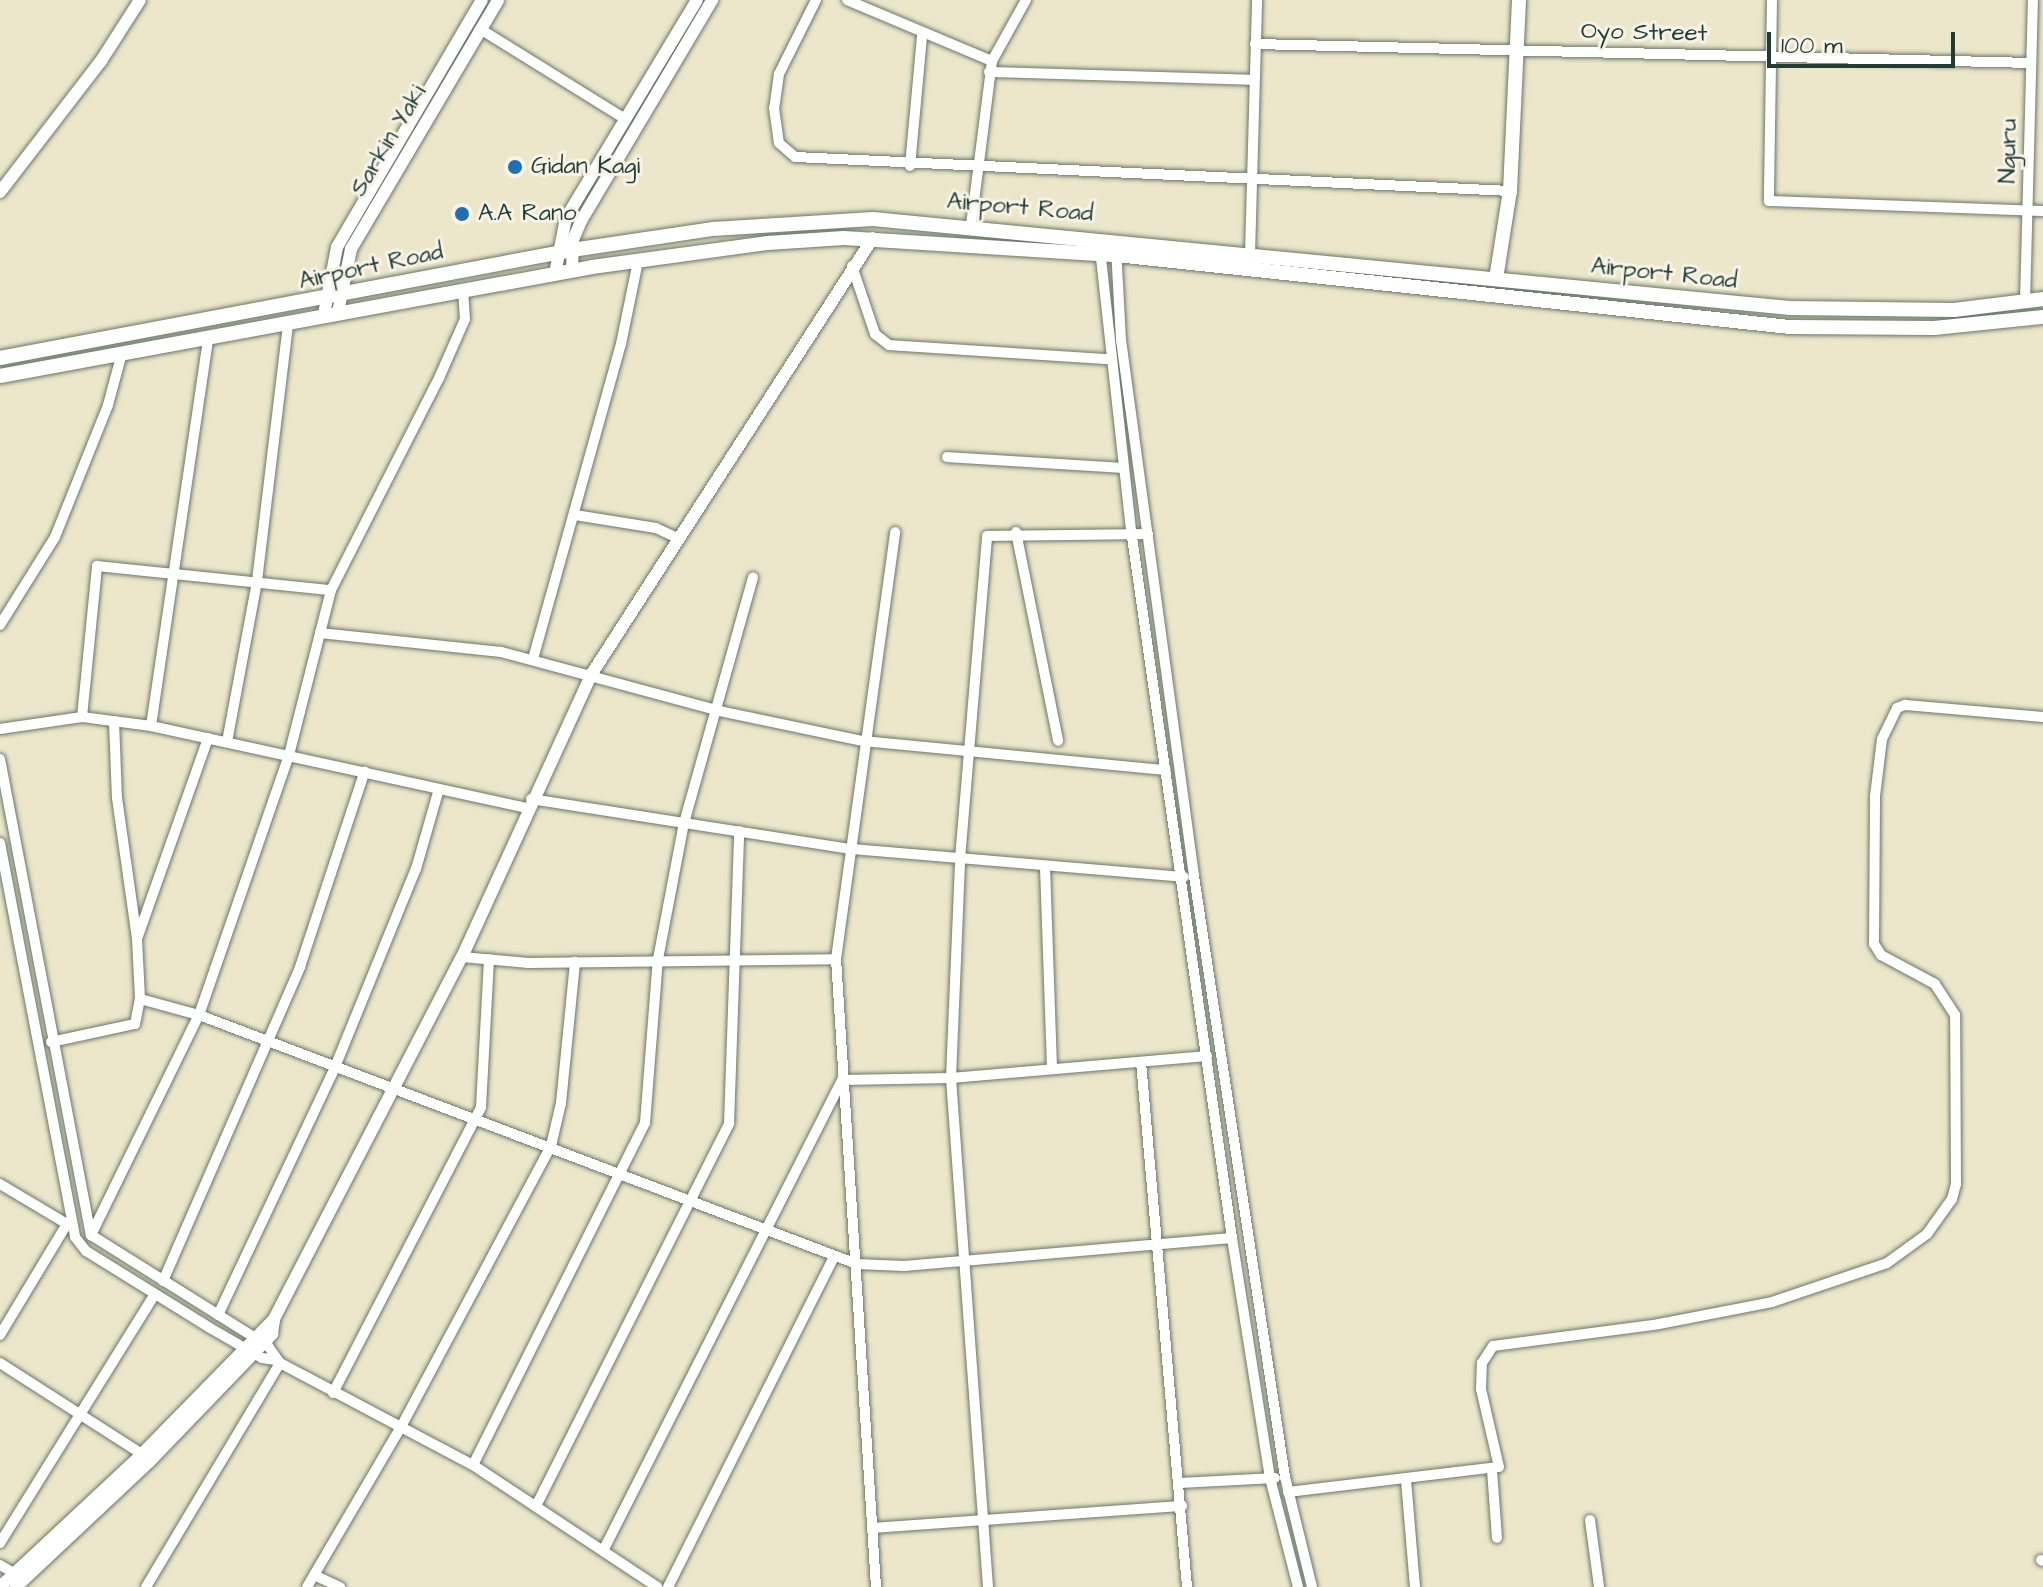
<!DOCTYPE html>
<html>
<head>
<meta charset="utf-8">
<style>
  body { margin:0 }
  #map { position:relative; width:2043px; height:1587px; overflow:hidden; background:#ece6ca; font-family:"Architects Daughter",sans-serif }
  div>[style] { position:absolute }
  .roads { filter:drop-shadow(0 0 2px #677868) drop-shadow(0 0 2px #677868) }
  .minor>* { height:10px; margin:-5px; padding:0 5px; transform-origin:5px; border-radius:5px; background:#fff }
  .tertiary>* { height:12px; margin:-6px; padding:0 6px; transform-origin:6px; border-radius:6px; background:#fff }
  .secondary>* { height:14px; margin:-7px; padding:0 7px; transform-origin:7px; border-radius:7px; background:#fff }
  .dots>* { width:22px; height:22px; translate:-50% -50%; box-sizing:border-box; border:4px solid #f7f3e8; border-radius:50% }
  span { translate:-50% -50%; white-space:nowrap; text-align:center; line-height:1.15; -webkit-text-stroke:6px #f7f3e8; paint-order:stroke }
  .street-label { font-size:24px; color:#1f3d34 }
  .poi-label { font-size:24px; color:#1f3d34 }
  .left { translate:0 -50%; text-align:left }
  .scale { position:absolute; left:1767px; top:32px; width:188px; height:36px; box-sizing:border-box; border:4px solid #1f3d34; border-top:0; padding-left:10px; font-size:24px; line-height:28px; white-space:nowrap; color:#1f3d34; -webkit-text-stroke:6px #f7f3e8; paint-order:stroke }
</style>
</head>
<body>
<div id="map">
  <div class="roads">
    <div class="minor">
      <i style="left:816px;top:0;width:83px;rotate:116.6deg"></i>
      <i style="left:779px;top:74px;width:34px;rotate:98deg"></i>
      <i style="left:774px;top:108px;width:35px;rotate:82deg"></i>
      <i style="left:779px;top:143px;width:21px;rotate:41deg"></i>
      <i style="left:795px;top:157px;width:716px;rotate:2.72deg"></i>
      <i style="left:847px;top:0;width:157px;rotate:22.8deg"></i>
      <i style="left:1772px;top:0;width:201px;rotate:90.9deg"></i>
      <i style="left:1769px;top:201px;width:274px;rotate:2.1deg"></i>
      <i style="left:480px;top:29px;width:171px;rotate:31.8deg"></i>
      <i style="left:1255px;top:44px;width:776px;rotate:1.4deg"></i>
      <i style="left:989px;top:72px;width:265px;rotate:1.7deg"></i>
      <i style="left:910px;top:166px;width:131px;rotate:-84.7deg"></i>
      <i style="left:971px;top:225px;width:165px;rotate:-82.7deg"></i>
      <i style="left:992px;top:61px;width:70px;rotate:-60.9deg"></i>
      <i style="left:1116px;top:248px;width:92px;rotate:86.9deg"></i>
      <i style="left:1121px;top:340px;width:541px;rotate:82.24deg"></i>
      <i style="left:1194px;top:876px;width:608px;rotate:81.39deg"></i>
      <i style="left:1285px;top:1477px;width:113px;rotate:76.2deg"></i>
      <i style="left:1100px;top:249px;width:290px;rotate:83.7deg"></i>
      <i style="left:1132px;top:537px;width:708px;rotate:81.88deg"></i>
      <i style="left:1232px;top:1238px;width:243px;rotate:81deg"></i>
      <i style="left:1270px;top:1478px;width:113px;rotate:75.6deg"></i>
      <i style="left:1250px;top:254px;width:254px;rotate:-88.4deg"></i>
      <i style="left:852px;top:266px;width:72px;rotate:71.3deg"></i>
      <i style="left:875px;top:334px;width:18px;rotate:38deg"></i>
      <i style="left:889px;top:345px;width:219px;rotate:3.7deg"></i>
      <i style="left:2025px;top:303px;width:303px;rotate:-88.5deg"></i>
      <i style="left:947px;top:457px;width:176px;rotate:3.6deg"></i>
      <i style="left:575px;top:515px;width:82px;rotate:9.1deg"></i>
      <i style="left:656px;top:528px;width:26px;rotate:25deg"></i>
      <i style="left:1016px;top:532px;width:213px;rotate:78.6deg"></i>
      <i style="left:0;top:625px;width:104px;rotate:-58deg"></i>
      <i style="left:55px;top:537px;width:142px;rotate:-68.1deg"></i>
      <i style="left:108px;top:405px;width:54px;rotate:-74.9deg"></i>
      <i style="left:320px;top:633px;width:182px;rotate:6deg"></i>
      <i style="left:501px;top:652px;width:226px;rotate:15.1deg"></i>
      <i style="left:719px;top:711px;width:147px;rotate:11.8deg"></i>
      <i style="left:863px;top:741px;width:304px;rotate:5.5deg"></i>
      <i style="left:533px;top:659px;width:327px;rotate:-74.4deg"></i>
      <i style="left:621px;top:344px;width:85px;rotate:-78.4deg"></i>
      <i style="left:82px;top:717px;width:152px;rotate:-84.3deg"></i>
      <i style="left:97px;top:566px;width:235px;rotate:5.9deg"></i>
      <i style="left:114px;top:721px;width:77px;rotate:87.8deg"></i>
      <i style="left:117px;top:798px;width:142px;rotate:81.9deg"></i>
      <i style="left:137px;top:939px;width:60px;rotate:87.1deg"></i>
      <i style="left:140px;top:999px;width:61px;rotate:15.2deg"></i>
      <i style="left:199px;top:1015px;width:704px;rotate:20.73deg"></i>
      <i style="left:857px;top:1264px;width:47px;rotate:2.4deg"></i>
      <i style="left:904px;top:1266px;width:329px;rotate:-4.9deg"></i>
      <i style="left:151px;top:726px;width:392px;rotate:-81.6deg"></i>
      <i style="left:0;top:729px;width:83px;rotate:-8.3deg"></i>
      <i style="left:82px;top:717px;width:70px;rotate:7.4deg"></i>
      <i style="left:151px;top:726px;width:384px;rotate:12.3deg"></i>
      <i style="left:227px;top:742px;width:164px;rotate:-79.4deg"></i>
      <i style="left:257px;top:581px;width:259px;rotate:-83.1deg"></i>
      <i style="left:0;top:759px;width:485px;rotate:79.2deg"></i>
      <i style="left:91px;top:1235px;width:209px;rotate:32.1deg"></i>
      <i style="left:268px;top:1346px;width:21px;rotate:55deg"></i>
      <i style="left:280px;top:1363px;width:218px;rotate:27.9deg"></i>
      <i style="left:473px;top:1465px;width:221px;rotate:33.5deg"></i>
      <i style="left:531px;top:799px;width:324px;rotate:8.9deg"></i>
      <i style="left:851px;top:849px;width:334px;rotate:4.8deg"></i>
      <i style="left:0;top:843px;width:401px;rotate:79.2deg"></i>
      <i style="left:75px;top:1237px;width:18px;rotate:52deg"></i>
      <i style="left:86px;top:1251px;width:146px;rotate:31.8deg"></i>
      <i style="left:210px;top:1328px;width:60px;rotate:30deg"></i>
      <i style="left:262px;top:1358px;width:14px;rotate:8deg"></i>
      <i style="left:1045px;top:867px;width:201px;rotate:88deg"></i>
      <i style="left:138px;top:936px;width:210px;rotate:-70.5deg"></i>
      <i style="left:462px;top:957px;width:67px;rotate:5.1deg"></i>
      <i style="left:529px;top:963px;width:307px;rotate:-0.7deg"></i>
      <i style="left:51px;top:1042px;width:86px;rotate:-12.1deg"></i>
      <i style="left:135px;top:1024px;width:25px;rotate:-79deg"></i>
      <i style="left:1141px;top:1062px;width:527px;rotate:84.99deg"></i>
      <i style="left:0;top:1184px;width:84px;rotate:30.8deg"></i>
      <i style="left:91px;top:1235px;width:245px;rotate:-63.9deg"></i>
      <i style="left:199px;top:1015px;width:275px;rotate:-70.9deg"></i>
      <i style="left:289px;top:755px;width:170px;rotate:-75.7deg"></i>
      <i style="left:331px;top:590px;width:238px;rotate:-63deg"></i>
      <i style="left:439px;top:378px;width:64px;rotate:-66.2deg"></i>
      <i style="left:465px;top:319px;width:28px;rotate:-94deg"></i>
      <i style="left:163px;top:1281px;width:343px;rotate:-66.4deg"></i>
      <i style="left:300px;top:967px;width:206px;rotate:-71.7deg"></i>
      <i style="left:218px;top:1315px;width:274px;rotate:-64.7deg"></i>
      <i style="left:335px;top:1067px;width:214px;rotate:-67.8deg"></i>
      <i style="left:416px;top:869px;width:83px;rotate:-74deg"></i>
      <i style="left:0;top:1335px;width:130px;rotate:-58.9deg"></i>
      <i style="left:0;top:1363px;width:169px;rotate:32.7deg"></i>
      <i style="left:333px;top:1393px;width:322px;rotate:-62.6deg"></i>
      <i style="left:481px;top:1107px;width:148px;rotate:-86.9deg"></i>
      <i style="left:473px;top:1465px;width:383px;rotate:-63.3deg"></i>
      <i style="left:645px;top:1123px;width:165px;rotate:-85.5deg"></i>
      <i style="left:658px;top:959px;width:138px;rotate:-79.2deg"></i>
      <i style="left:684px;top:823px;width:255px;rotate:-74.3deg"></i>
      <i style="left:1492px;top:1470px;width:68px;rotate:85.8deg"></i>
      <i style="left:1406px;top:1480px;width:107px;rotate:85.2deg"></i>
      <i style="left:1180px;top:1483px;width:95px;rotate:-3deg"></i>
      <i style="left:1288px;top:1492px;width:212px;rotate:-6.8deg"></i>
      <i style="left:1499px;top:1467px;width:80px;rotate:-103deg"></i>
      <i style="left:1481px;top:1389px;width:26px;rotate:-88deg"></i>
      <i style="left:1482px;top:1363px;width:20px;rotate:-57deg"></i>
      <i style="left:1493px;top:1346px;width:167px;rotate:-7.5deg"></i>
      <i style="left:1659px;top:1324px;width:115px;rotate:-11deg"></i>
      <i style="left:1772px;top:1302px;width:121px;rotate:-18.7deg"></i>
      <i style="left:1887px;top:1263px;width:49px;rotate:-35.9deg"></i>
      <i style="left:1927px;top:1234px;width:43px;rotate:-54.5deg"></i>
      <i style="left:1952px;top:1199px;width:16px;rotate:-75deg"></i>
      <i style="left:1956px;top:1184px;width:169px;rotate:-90.3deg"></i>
      <i style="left:1955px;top:1015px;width:37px;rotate:-123deg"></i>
      <i style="left:1935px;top:984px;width:61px;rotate:-151.8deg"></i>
      <i style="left:1881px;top:955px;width:13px;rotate:-122deg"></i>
      <i style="left:1874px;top:944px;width:148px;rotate:-89.6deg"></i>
      <i style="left:1875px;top:796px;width:57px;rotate:-83deg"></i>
      <i style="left:1882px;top:739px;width:34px;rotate:-64deg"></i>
      <i style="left:1897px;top:708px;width:9px;rotate:-21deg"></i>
      <i style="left:1905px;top:705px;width:139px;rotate:5deg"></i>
      <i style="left:536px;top:1506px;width:428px;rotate:-63.2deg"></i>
      <i style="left:729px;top:1124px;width:293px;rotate:-88deg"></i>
      <i style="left:1590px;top:1520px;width:68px;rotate:82.3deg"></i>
      <i style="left:874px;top:1528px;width:309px;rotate:-4.1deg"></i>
      <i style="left:0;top:1543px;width:293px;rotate:-58.1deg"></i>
      <i style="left:604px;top:1549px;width:526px;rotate:-63.09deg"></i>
      <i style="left:842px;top:1080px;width:109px;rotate:-1.1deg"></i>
      <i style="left:951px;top:1078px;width:257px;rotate:-4.9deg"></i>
      <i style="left:2041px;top:1560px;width:2px;rotate:27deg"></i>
      <i style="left:0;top:1565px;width:16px;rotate:30deg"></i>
      <i style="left:314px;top:1575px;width:29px;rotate:25deg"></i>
      <i style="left:146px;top:1587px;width:261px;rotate:-59.1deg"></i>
      <i style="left:307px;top:1587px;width:188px;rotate:-59.6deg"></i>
      <i style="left:402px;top:1425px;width:316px;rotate:-61.9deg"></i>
      <i style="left:551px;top:1146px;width:44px;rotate:-76.9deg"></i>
      <i style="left:561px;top:1103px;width:142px;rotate:-84.3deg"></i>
      <i style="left:668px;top:1587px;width:369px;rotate:-63.3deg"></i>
      <i style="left:876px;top:1587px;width:629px;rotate:-93.64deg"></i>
      <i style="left:836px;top:959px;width:431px;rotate:-82.1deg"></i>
      <i style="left:988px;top:1587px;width:510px;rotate:-94.16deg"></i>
      <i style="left:951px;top:1078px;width:219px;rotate:-87.6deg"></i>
      <i style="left:960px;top:859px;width:324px;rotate:-85.2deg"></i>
      <i style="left:987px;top:536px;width:161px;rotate:-0.7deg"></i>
    </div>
    <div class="tertiary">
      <i style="left:0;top:192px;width:165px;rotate:-52.4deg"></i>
      <i style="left:101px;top:61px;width:72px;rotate:-57.4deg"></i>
      <i style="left:572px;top:271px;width:31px;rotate:-88deg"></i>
      <i style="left:573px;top:240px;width:21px;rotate:-67deg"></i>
      <i style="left:581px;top:221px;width:257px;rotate:-59.3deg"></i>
      <i style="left:555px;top:274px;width:57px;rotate:-78.9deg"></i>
      <i style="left:566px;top:218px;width:254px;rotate:-59deg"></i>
      <i style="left:338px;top:312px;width:64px;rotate:-78.3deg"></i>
      <i style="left:351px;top:249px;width:289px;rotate:-59.4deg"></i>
      <i style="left:324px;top:314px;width:68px;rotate:-79deg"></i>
      <i style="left:337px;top:247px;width:286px;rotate:-59.6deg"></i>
      <i style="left:0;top:1587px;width:195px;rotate:-43.1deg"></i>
      <i style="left:142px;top:1454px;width:189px;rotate:-45.6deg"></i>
      <i style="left:16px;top:1587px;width:183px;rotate:-43.2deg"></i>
      <i style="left:149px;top:1462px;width:178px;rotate:-46.1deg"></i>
      <i style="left:272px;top:1334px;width:15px;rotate:-82deg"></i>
      <i style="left:274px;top:1319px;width:408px;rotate:-62.6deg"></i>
      <i style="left:462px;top:957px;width:310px;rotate:-65.4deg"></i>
      <i style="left:591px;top:675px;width:520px;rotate:-57.17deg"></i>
    </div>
    <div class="secondary">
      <i style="left:1496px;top:279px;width:89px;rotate:-81deg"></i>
      <i style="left:1510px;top:191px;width:191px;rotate:-87.3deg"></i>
      <i style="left:0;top:358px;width:582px;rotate:-10.69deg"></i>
      <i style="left:572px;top:250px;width:143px;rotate:-8.5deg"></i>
      <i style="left:713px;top:229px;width:160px;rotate:-3.6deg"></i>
      <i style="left:873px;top:219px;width:921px;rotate:5.54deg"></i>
      <i style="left:1790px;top:308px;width:164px;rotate:0.7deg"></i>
      <i style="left:1954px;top:310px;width:90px;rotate:-7deg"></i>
      <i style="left:0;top:376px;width:602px;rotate:-10.43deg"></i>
      <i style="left:592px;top:267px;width:178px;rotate:-7.8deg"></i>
      <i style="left:768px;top:243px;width:76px;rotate:-3.8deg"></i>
      <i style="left:844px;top:238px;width:273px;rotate:3.6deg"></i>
      <i style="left:1116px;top:255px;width:678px;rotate:6.1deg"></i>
      <i style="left:1790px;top:327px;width:144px;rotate:0.4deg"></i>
      <i style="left:1934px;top:328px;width:110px;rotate:-5.8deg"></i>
    </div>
  </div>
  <div class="dots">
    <i style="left:515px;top:167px;background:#1f6fb2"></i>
    <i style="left:462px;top:214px;background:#1f6fb2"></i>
  </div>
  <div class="street-label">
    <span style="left:1644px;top:33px;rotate:1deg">Oyo Street</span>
    <span style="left:389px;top:141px;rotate:-59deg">Sarkin Yaki</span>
    <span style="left:2009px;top:151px;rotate:-89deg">Nguru</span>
    <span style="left:1020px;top:208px;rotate:5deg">Airport Road</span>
    <span style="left:371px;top:267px;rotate:-12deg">Airport Road</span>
    <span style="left:1664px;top:274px;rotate:6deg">Airport Road</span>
  </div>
  <div class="poi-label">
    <span class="left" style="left:531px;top:167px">Gidan Kagi</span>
    <span class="left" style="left:478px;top:214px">A.A Rano</span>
  </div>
  <div class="scale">100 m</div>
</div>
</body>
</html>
